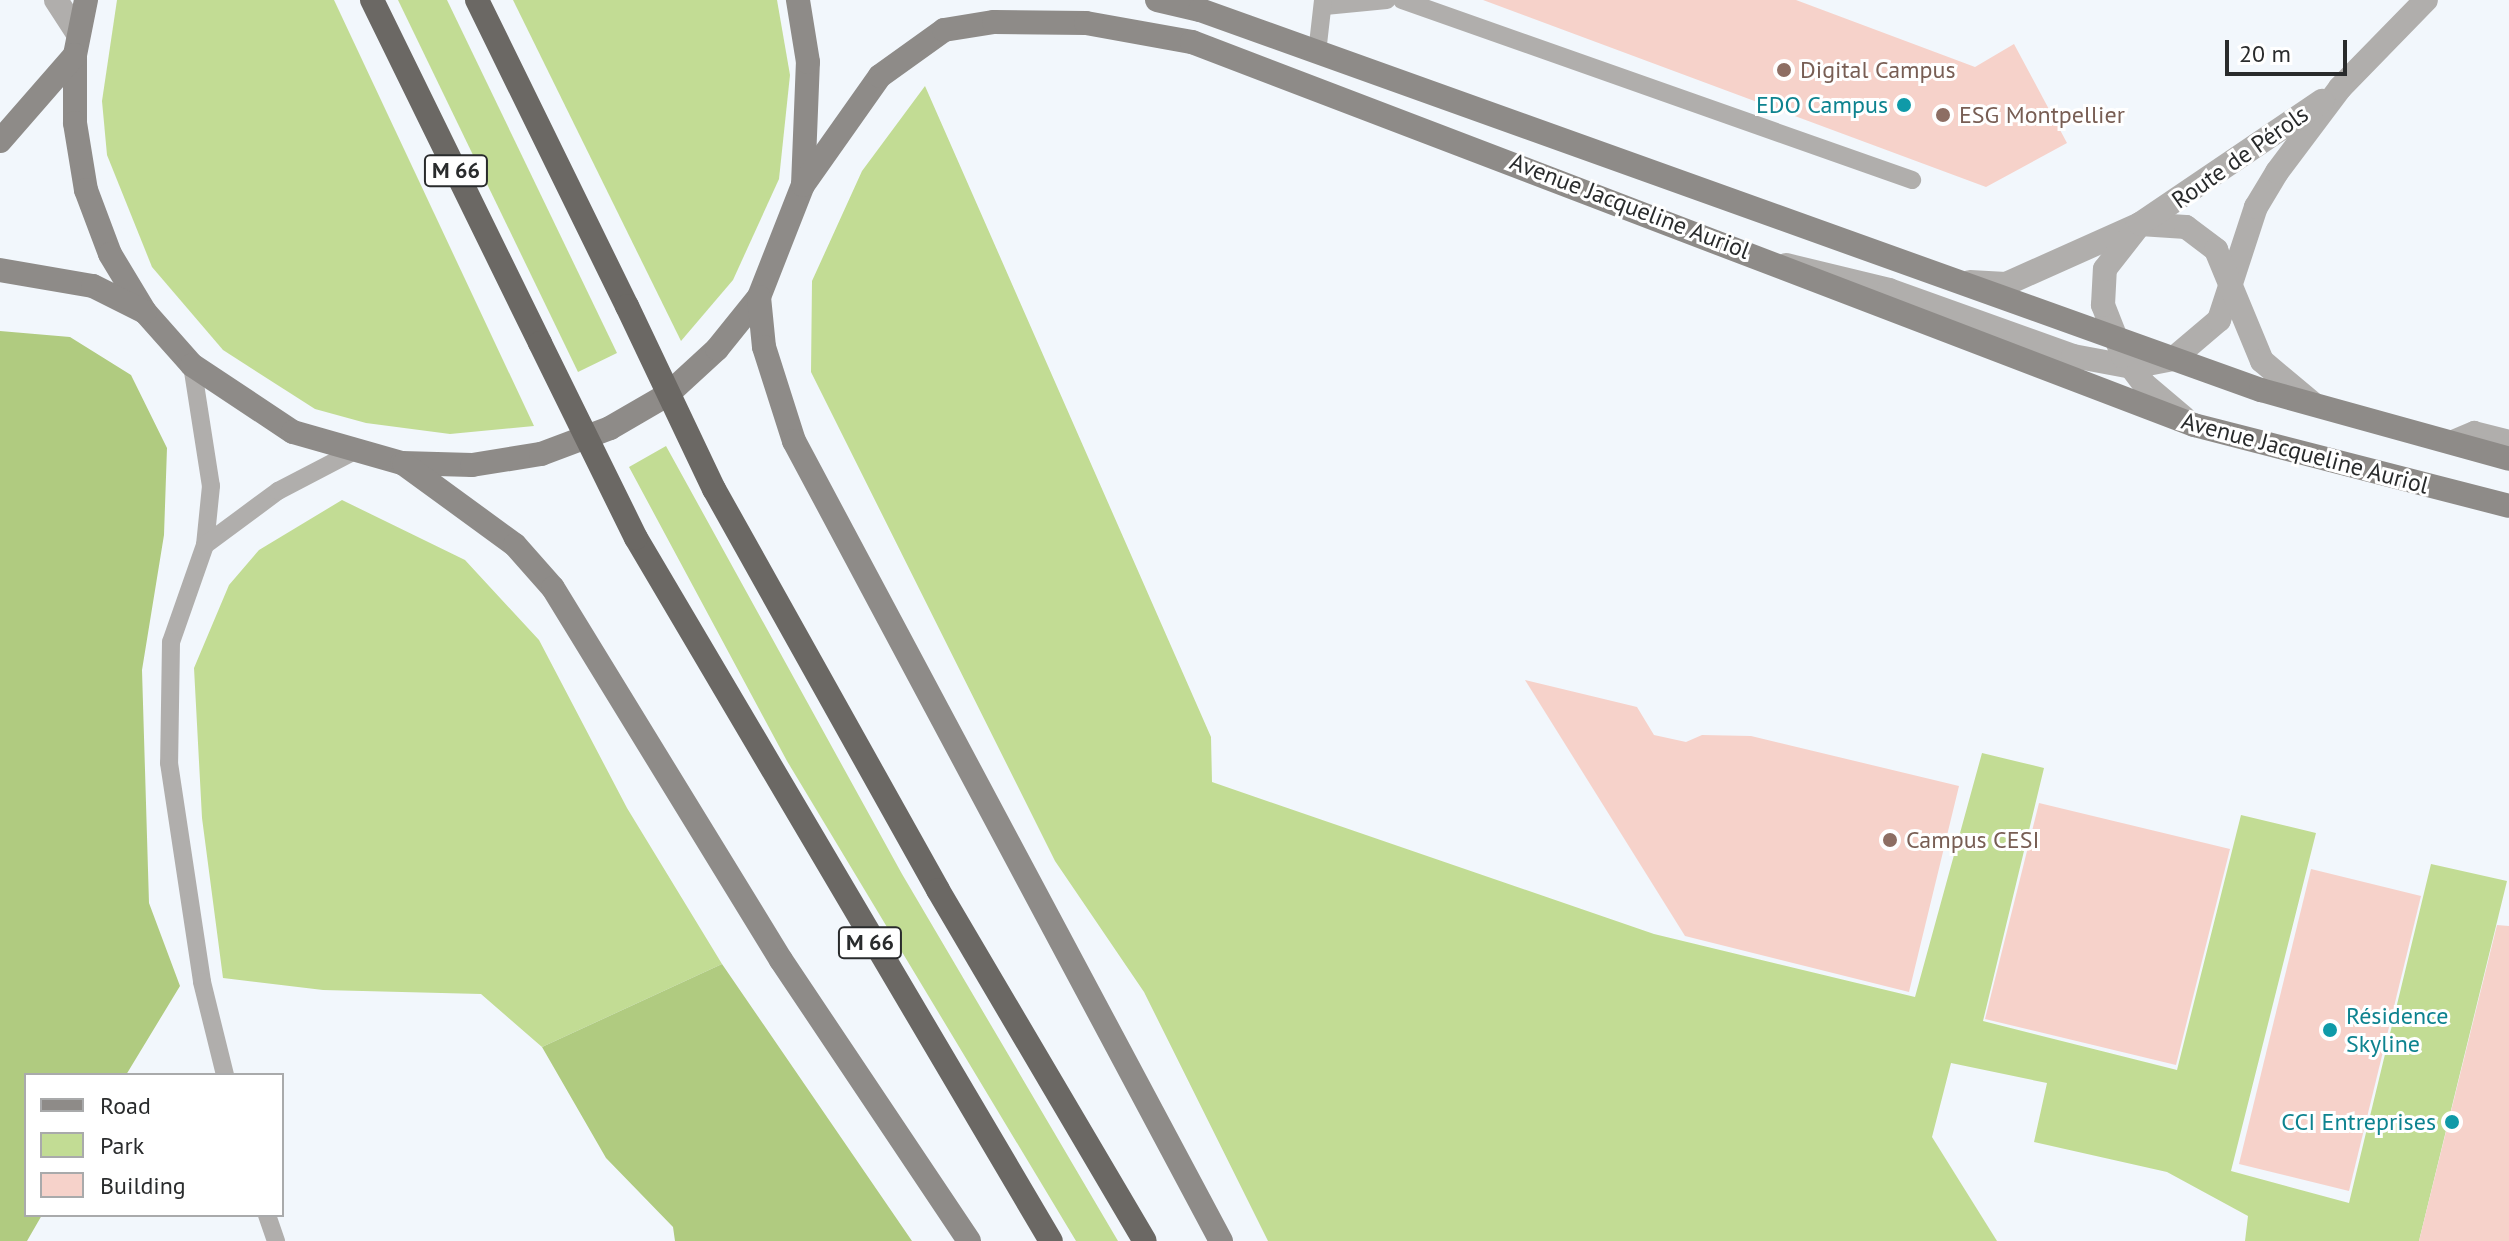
<!DOCTYPE html>
<html>
<head>
<meta charset="utf-8">
<style>
  body { margin:0 }
  #map { position:relative; width:2509px; height:1241px; overflow:hidden; background:#f2f7fc; font-family:"PT Sans",sans-serif }
  div>[style] { position:absolute }
  .green>* { inset:0; background:#c2dc94 }
  .forest>* { inset:0; background:#b0cb80 }
  .building>* { inset:0; background:#f6d2ca }
  .service>* { height:18px; margin:-9px; padding:0 9px; transform-origin:9px; border-radius:9px; background:#b0aeac }
  .tertiary>* { height:24px; margin:-12px; padding:0 12px; transform-origin:12px; border-radius:12px; background:#b0aeac }
  .secondary>* { height:24px; margin:-12px; padding:0 12px; transform-origin:12px; border-radius:12px; background:#8e8b88 }
  .trunk>* { height:24px; margin:-12px; padding:0 12px; transform-origin:12px; border-radius:12px; background:#6b6864 }
  .trunk-bridge>* { height:24px; margin:-12px; padding:0 12px; transform-origin:12px; border-radius:12px; background:#6b6864 }
  .dots>* { width:22px; height:22px; translate:-50% -50%; box-sizing:border-box; border:4px solid #fff; border-radius:50% }
  span { translate:-50% -50%; white-space:nowrap; text-align:center; line-height:1.15; -webkit-text-stroke:6px #fff; paint-order:stroke }
  .shield-label span { padding:2px 6px; background:#fff; border:2px solid; border-radius:6px; -webkit-text-stroke-width:0 }
  .shield-label { font-size:22px; color:#292b2c; font-weight:700 }
  .education-label { font-size:24px; color:#785e54 }
  .left { translate:0 -50%; text-align:left }
  .culture-label { font-size:24px; color:#0d838f }
  .right { translate:-100% -50%; text-align:right }
  .street-label { font-size:24px; color:#292b2c }
  .legend { position:absolute; left:24px; top:1073px; width:260px; height:144px; box-sizing:border-box; background:#fff; border:2px solid #a9aaab; margin:0; padding:10px 14px; list-style:none; font-size:24px; color:#292b2c }
  .legend li { display:flex; align-items:center; gap:16px; height:40px }
  .legend b { width:40px; border:2px solid #a9aaab }
  .scale { position:absolute; left:2225px; top:40px; width:122px; height:36px; box-sizing:border-box; border:4px solid #292b2c; border-top:0; padding-left:10px; font-size:24px; line-height:28px; white-space:nowrap; color:#292b2c; -webkit-text-stroke:6px #fff; paint-order:stroke }
</style>
</head>
<body>
<div id="map">
  <div class="green">
    <i style="clip-path:polygon(117px 0,334px 0,534px 426px,450px 434px,366px 423px,315px 409px,223px 350px,152px 267px,107px 155px,102px 101px)"></i>
    <i style="clip-path:polygon(398px 0,447px 0,617px 353px,578px 372px)"></i>
    <i style="clip-path:polygon(513px 0,777px 0,790px 75px,779px 179px,733px 280px,681px 341px)"></i>
    <i style="clip-path:polygon(925px 86px,1211px 737px,1212px 782px,1654px 934px,1915px 997px,1982px 753px,2044px 768px,1983px 1021px,2177px 1070px,2241px 815px,2316px 833px,2231px 1171px,2349px 1203px,2431px 864px,2507px 881px,2419px 1241px,2245px 1241px,2248px 1216px,2167px 1172px,2034px 1142px,2047px 1083px,1951px 1063px,1932px 1137px,1997px 1241px,1268px 1241px,1144px 992px,1055px 861px,811px 372px,812px 281px,862px 171px)"></i>
    <i style="clip-path:polygon(666px 446px,902px 874px,1118px 1241px,1076px 1241px,787px 761px,629px 467px)"></i>
    <i style="clip-path:polygon(342px 500px,465px 560px,539px 640px,627px 808px,722px 964px,542px 1047px,481px 994px,323px 990px,223px 978px,202px 818px,194px 668px,229px 585px,259px 550px)"></i>
  </div>
  <div class="forest">
    <i style="clip-path:polygon(0 331px,70px 337px,131px 375px,167px 448px,164px 535px,142px 670px,149px 903px,180px 986px,126px 1075px,26px 1075px,26px 1215px,42px 1215px,27px 1241px,0 1241px)"></i>
    <i style="clip-path:polygon(722px 964px,912px 1241px,675px 1241px,673px 1227px,606px 1158px,542px 1047px)"></i>
  </div>
  <div class="building">
    <i style="clip-path:polygon(1483px 0,1796px 0,1975px 67px,2014px 44px,2067px 143px,1986px 187px)"></i>
    <i style="clip-path:polygon(1525px 680px,1637px 707px,1654px 735px,1686px 742px,1702px 735px,1751px 736px,1959px 786px,1909px 992px,1685px 936px)"></i>
    <i style="clip-path:polygon(2039px 803px,2230px 849px,2176px 1065px,1985px 1019px)"></i>
    <i style="clip-path:polygon(2311px 869px,2421px 896px,2349px 1191px,2239px 1164px)"></i>
    <i style="clip-path:polygon(2497px 925px,2509px 926px,2509px 1241px,2419px 1241px)"></i>
  </div>
  <div class="service">
    <i style="left:1402px;top:0;width:541px;rotate:19.44deg"></i>
    <i style="left:1325px;top:6px;width:62px;rotate:-5.5deg"></i>
    <i style="left:1317px;top:53px;width:53px;rotate:-83.5deg"></i>
    <i style="left:192px;top:365px;width:122px;rotate:81.1deg"></i>
    <i style="left:211px;top:486px;width:59px;rotate:95.8deg"></i>
    <i style="left:205px;top:545px;width:103px;rotate:109.3deg"></i>
    <i style="left:171px;top:642px;width:121px;rotate:90.9deg"></i>
    <i style="left:169px;top:763px;width:221px;rotate:81.4deg"></i>
    <i style="left:202px;top:982px;width:96px;rotate:76.1deg"></i>
    <i style="left:2443px;top:443px;width:34px;rotate:-23deg"></i>
    <i style="left:2474px;top:430px;width:36px;rotate:14deg"></i>
    <i style="left:205px;top:545px;width:91px;rotate:-36.5deg"></i>
    <i style="left:278px;top:491px;width:82px;rotate:-27.5deg"></i>
    <i style="left:267px;top:1215px;width:28px;rotate:71deg"></i>
  </div>
  <div class="tertiary">
    <i style="left:56px;top:0;width:40px;rotate:57.1deg"></i>
    <i style="left:1786px;top:265px;width:106px;rotate:13.6deg"></i>
    <i style="left:1889px;top:290px;width:195px;rotate:19.7deg"></i>
    <i style="left:2073px;top:356px;width:60px;rotate:10.6deg"></i>
    <i style="left:2132px;top:367px;width:42px;rotate:-11deg"></i>
    <i style="left:2173px;top:359px;width:60px;rotate:-40.3deg"></i>
    <i style="left:2219px;top:320px;width:119px;rotate:-71.9deg"></i>
    <i style="left:2256px;top:207px;width:41px;rotate:-59deg"></i>
    <i style="left:2277px;top:172px;width:105px;rotate:-53.1deg"></i>
    <i style="left:2340px;top:88px;width:123px;rotate:-45.7deg"></i>
    <i style="left:1970px;top:282px;width:36px;rotate:3deg"></i>
    <i style="left:2006px;top:284px;width:147px;rotate:-24.1deg"></i>
    <i style="left:2140px;top:224px;width:46px;rotate:3.7deg"></i>
    <i style="left:2186px;top:227px;width:38px;rotate:37deg"></i>
    <i style="left:2216px;top:250px;width:120px;rotate:67.5deg"></i>
    <i style="left:2262px;top:361px;width:65px;rotate:40deg"></i>
    <i style="left:2184px;top:418px;width:52px;rotate:-139.6deg"></i>
    <i style="left:2144px;top:384px;width:35px;rotate:-127deg"></i>
    <i style="left:2123px;top:356px;width:55px;rotate:-111.4deg"></i>
    <i style="left:2103px;top:305px;width:36px;rotate:-87deg"></i>
    <i style="left:2105px;top:269px;width:57px;rotate:-52.1deg"></i>
    <i style="left:2140px;top:224px;width:220px;rotate:-34.1deg"></i>
  </div>
  <div class="secondary">
    <i style="left:86px;top:0;width:56px;rotate:101.3deg"></i>
    <i style="left:75px;top:55px;width:68px;rotate:90deg"></i>
    <i style="left:75px;top:123px;width:68px;rotate:80.7deg"></i>
    <i style="left:86px;top:190px;width:68px;rotate:69.4deg"></i>
    <i style="left:110px;top:254px;width:68px;rotate:58.9deg"></i>
    <i style="left:145px;top:312px;width:71px;rotate:48.4deg"></i>
    <i style="left:192px;top:365px;width:121px;rotate:33.6deg"></i>
    <i style="left:293px;top:432px;width:113px;rotate:15.9deg"></i>
    <i style="left:402px;top:463px;width:70px;rotate:1.6deg"></i>
    <i style="left:472px;top:465px;width:70px;rotate:-9.1deg"></i>
    <i style="left:541px;top:454px;width:74px;rotate:-20.6deg"></i>
    <i style="left:610px;top:428px;width:66px;rotate:-30.1deg"></i>
    <i style="left:667px;top:395px;width:68px;rotate:-42.6deg"></i>
    <i style="left:717px;top:349px;width:67px;rotate:-51.1deg"></i>
    <i style="left:759px;top:297px;width:120px;rotate:-68.6deg"></i>
    <i style="left:803px;top:185px;width:123px;rotate:-87.7deg"></i>
    <i style="left:808px;top:62px;width:63px;rotate:-99.2deg"></i>
    <i style="left:1157px;top:0;width:44px;rotate:13.1deg"></i>
    <i style="left:1200px;top:10px;width:1127px;rotate:19.71deg"></i>
    <i style="left:2261px;top:390px;width:257px;rotate:15.5deg"></i>
    <i style="left:0;top:141px;width:114px;rotate:-48.9deg"></i>
    <i style="left:803px;top:185px;width:133px;rotate:-54.8deg"></i>
    <i style="left:880px;top:76px;width:79px;rotate:-35.7deg"></i>
    <i style="left:944px;top:30px;width:51px;rotate:-9.1deg"></i>
    <i style="left:994px;top:22px;width:92px;rotate:0.6deg"></i>
    <i style="left:1086px;top:23px;width:108px;rotate:10.2deg"></i>
    <i style="left:1192px;top:42px;width:1073px;rotate:20.92deg"></i>
    <i style="left:2194px;top:425px;width:325px;rotate:14.4deg"></i>
    <i style="left:0;top:270px;width:94px;rotate:9.8deg"></i>
    <i style="left:93px;top:286px;width:58px;rotate:26.6deg"></i>
    <i style="left:759px;top:297px;width:50px;rotate:84.3deg"></i>
    <i style="left:764px;top:347px;width:99px;rotate:72.3deg"></i>
    <i style="left:794px;top:441px;width:907px;rotate:61.91deg"></i>
    <i style="left:404px;top:464px;width:137px;rotate:36.1deg"></i>
    <i style="left:515px;top:545px;width:57px;rotate:48.5deg"></i>
    <i style="left:553px;top:588px;width:436px;rotate:58.5deg"></i>
    <i style="left:781px;top:960px;width:338px;rotate:56.2deg"></i>
  </div>
  <div class="trunk">
    <i style="left:372px;top:0;width:382px;rotate:63.9deg"></i>
    <i style="left:477px;top:0;width:341px;rotate:63.9deg"></i>
    <i style="left:714px;top:489px;width:459px;rotate:60.8deg"></i>
    <i style="left:938px;top:890px;width:407px;rotate:59.5deg"></i>
    <i style="left:636px;top:538px;width:816px;rotate:59.45deg"></i>
  </div>
  <div class="trunk-bridge">
    <i style="left:627px;top:306px;width:203px;rotate:64.6deg"></i>
    <i style="left:540px;top:343px;width:217px;rotate:63.8deg"></i>
  </div>
  <div class="dots">
    <i style="left:1784px;top:70px;background:#8d6e63"></i>
    <i style="left:1904px;top:105px;background:#0f9aa8"></i>
    <i style="left:1943px;top:115px;background:#8d6e63"></i>
    <i style="left:1890px;top:840px;background:#8d6e63"></i>
    <i style="left:2330px;top:1030px;background:#0f9aa8"></i>
    <i style="left:2452px;top:1122px;background:#0f9aa8"></i>
  </div>
  <div class="shield-label">
    <span style="left:456px;top:171px">M 66</span>
    <span style="left:870px;top:943px">M 66</span>
  </div>
  <div class="education-label">
    <span class="left" style="left:1800px;top:70px">Digital Campus</span>
    <span class="left" style="left:1959px;top:115px">ESG Montpellier</span>
    <span class="left" style="left:1906px;top:840px">Campus CESI</span>
  </div>
  <div class="culture-label">
    <span class="right" style="left:1888px;top:105px">EDO Campus</span>
    <span class="left" style="left:2346px;top:1030px">Résidence<br>Skyline</span>
    <span class="right" style="left:2436px;top:1122px">CCI Entreprises</span>
  </div>
  <div class="street-label">
    <span style="left:2240px;top:157px;rotate:-35deg">Route de Pérols</span>
    <span style="left:1630px;top:206px;rotate:21deg">Avenue Jacqueline Auriol</span>
    <span style="left:2305px;top:453px;rotate:15deg">Avenue Jacqueline Auriol</span>
  </div>
  <ul class="legend">
  <li><b style="height:10px;background:#8e8b88"></b>Road</li>
  <li><b style="height:22px;background:#c2dc94"></b>Park</li>
  <li><b style="height:22px;background:#f6d2ca"></b>Building</li>
  </ul>
  <div class="scale">20 m</div>
</div>
</body>
</html>
